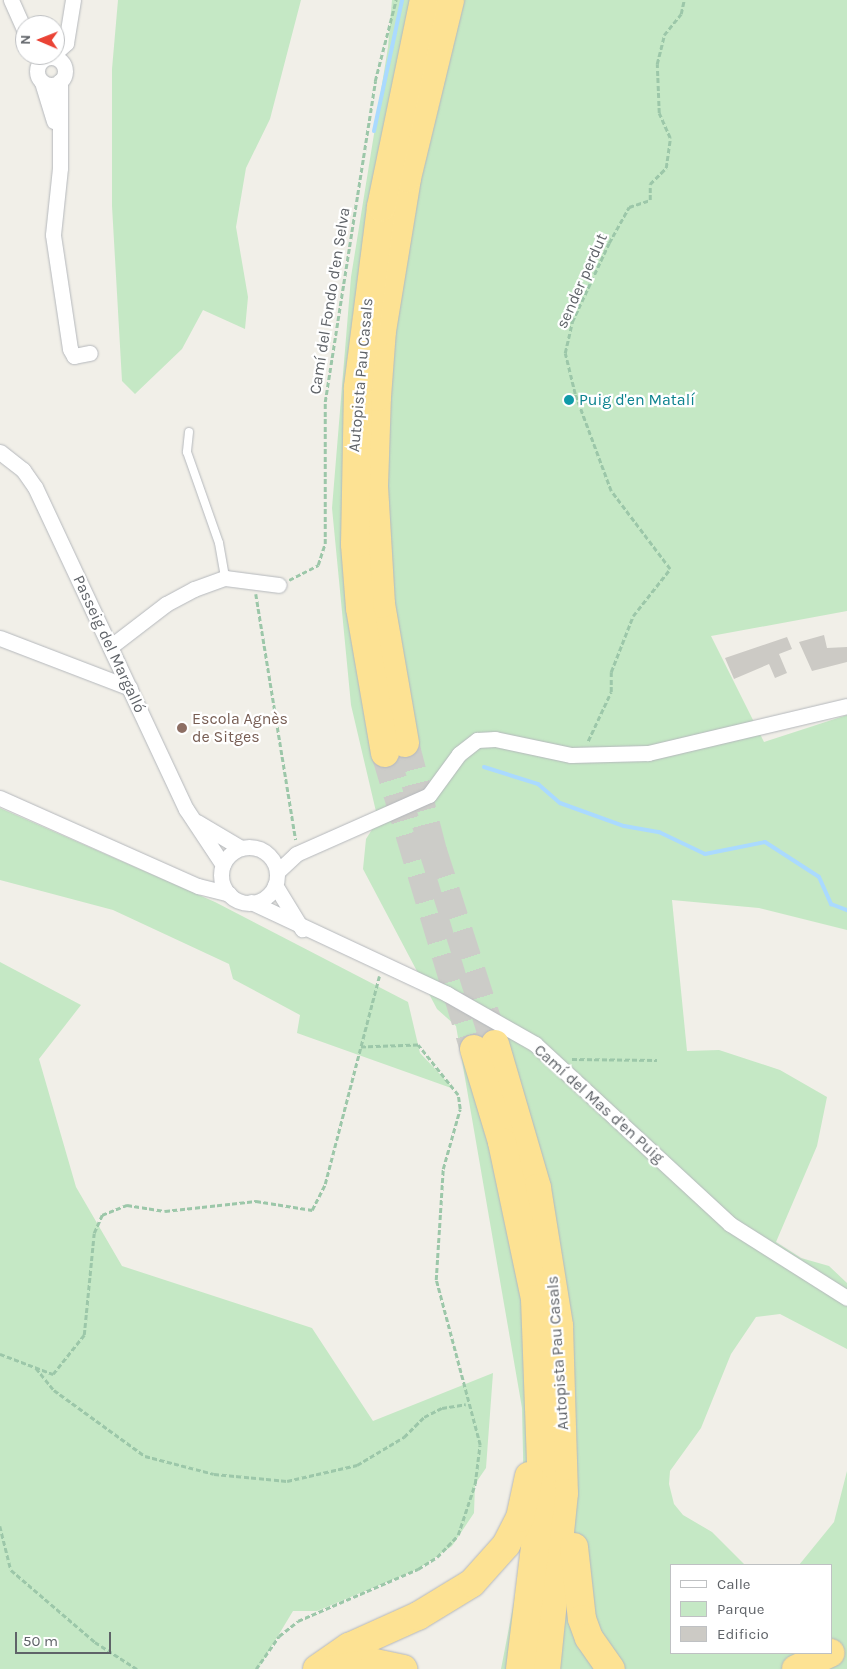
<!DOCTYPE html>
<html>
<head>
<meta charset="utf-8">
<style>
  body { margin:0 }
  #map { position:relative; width:847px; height:1669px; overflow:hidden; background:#f1efe8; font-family:Karla,sans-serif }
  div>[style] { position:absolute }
  .green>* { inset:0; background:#c5e8c5 }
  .stream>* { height:4px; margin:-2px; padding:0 2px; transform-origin:2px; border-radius:2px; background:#aadaff }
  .building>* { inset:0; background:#cccac5 }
  .motorway-tunnel>* { height:28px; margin-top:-14px; transform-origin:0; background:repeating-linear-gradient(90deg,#ccccc8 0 28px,transparent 0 42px) }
  .path>* { height:2.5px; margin-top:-1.25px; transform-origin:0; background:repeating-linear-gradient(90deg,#9cc7a9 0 5px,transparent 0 7.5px) }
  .roads { filter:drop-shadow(0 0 1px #b5b8bc) drop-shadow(0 0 1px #b5b8bc) }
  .service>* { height:8px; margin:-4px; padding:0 4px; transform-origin:4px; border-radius:4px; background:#fff }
  .minor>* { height:15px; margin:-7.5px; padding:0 7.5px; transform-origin:7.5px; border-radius:7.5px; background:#fff }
  .minor>.ring { margin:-7.5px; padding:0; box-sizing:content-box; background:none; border:15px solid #fff; border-radius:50% }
  .motorway>* { height:28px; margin:-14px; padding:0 14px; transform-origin:14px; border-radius:14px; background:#fde293 }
  .dots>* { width:14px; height:14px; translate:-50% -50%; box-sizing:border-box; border:2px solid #fff; border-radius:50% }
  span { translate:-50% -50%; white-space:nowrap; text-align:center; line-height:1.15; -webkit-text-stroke:4.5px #fff; paint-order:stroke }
  .street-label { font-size:16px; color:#5f6368 }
  .culture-label { font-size:16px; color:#0d838f }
  .left { translate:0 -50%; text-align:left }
  .education-label { font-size:16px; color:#785e54 }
  .legend { position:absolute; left:670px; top:1564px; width:162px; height:90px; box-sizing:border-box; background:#fff; border:1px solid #bfc1c3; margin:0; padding:6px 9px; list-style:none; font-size:15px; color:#5f6368 }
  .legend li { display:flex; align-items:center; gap:10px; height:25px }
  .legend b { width:25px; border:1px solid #bfc1c3 }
  .north { position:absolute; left:15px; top:15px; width:50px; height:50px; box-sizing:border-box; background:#fff; border:1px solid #bfc1c3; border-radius:50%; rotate:271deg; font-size:14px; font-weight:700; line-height:20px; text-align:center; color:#5f6368 }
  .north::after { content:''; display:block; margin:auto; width:18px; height:22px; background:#ea4335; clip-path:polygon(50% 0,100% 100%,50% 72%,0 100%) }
  .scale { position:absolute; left:15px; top:1632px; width:96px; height:22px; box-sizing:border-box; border:2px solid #5f6368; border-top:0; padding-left:6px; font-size:15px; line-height:18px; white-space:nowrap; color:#5f6368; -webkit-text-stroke:4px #fff; paint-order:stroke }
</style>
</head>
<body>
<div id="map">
  <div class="green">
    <i style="clip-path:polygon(118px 0,301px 0,270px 119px,246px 168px,236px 227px,248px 297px,245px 329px,203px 310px,182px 349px,135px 394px,122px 381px,112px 206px,112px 69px)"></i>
    <i style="clip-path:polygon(392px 0,847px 0,847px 611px,711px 636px,764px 742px,847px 715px,847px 930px,759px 908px,672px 900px,687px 1051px,719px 1050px,780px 1070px,827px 1097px,817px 1146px,776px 1242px,801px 1258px,829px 1266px,847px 1283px,847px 1349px,780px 1314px,756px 1317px,731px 1354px,701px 1428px,670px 1471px,669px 1484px,674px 1504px,683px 1515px,712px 1532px,745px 1565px,671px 1565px,671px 1653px,831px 1653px,831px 1565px,799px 1565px,834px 1522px,847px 1471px,847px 1669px,501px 1669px,525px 1545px,522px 1408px,456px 1026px,437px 1009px,363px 869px,366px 839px,378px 820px,351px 705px,332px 508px,351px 277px,388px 47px)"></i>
    <i style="clip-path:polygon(0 808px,215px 902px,408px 1002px,420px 1053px,454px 1089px,297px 1033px,300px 1015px,233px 979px,229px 964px,113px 910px,0 880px)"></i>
    <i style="clip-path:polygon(0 962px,81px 1005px,39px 1059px,76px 1187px,122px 1266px,312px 1328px,373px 1421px,493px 1373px,486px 1468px,475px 1484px,474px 1513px,452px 1546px,418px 1569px,317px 1611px,293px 1611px,258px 1669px,0 1669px)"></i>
  </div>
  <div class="stream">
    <i style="left:374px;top:131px;width:134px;rotate:-77.9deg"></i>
    <i style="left:484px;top:767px;width:57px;rotate:17.5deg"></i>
    <i style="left:538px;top:784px;width:29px;rotate:41deg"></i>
    <i style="left:560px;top:803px;width:68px;rotate:19.8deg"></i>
    <i style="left:624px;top:826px;width:36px;rotate:10deg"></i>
    <i style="left:659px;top:832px;width:51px;rotate:25.6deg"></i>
    <i style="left:705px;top:854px;width:61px;rotate:-11.3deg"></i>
    <i style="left:765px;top:842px;width:64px;rotate:32.9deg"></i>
    <i style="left:819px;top:877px;width:30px;rotate:66deg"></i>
    <i style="left:831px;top:904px;width:17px;rotate:21deg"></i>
  </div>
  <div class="building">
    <i style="clip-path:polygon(824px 635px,827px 648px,847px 647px,847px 662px,812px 671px,799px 642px)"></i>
    <i style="clip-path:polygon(787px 637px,792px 649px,779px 654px,787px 673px,775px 678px,769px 664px,734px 679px,725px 658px)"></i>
  </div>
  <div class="motorway-tunnel">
    <i style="left:405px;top:743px;width:112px;rotate:75.5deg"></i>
    <i style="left:433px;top:851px;width:203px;rotate:72.2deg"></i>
    <i style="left:385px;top:753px;width:309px;rotate:73.3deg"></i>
  </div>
  <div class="path">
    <i style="left:289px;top:580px;width:33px;rotate:-27deg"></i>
    <i style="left:318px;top:565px;width:22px;rotate:-72deg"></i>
    <i style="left:325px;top:544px;width:142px;rotate:-90deg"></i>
    <i style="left:325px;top:402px;width:325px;rotate:-81.1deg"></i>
    <i style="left:375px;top:81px;width:84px;rotate:-75.5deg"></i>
    <i style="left:256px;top:594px;width:249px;rotate:80.8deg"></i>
    <i style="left:588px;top:741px;width:54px;rotate:-64.9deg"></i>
    <i style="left:611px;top:692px;width:20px;rotate:-90deg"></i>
    <i style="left:611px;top:672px;width:60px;rotate:-68.6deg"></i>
    <i style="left:633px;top:616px;width:60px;rotate:-51.8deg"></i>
    <i style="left:670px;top:569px;width:98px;rotate:-127.1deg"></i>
    <i style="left:611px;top:491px;width:103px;rotate:-110.4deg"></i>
    <i style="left:575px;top:394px;width:42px;rotate:-103.7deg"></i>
    <i style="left:565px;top:353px;width:32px;rotate:-77deg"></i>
    <i style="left:572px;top:322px;width:87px;rotate:-64.9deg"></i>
    <i style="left:609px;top:243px;width:41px;rotate:-60.9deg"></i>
    <i style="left:629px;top:207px;width:22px;rotate:-18deg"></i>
    <i style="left:650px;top:200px;width:16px;rotate:-90deg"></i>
    <i style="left:650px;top:184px;width:23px;rotate:-45deg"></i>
    <i style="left:666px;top:168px;width:30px;rotate:-82deg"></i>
    <i style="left:670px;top:138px;width:27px;rotate:-114deg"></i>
    <i style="left:659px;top:113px;width:49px;rotate:-92.3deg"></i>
    <i style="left:657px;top:64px;width:30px;rotate:-76deg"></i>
    <i style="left:664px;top:35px;width:27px;rotate:-51deg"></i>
    <i style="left:681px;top:14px;width:14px;rotate:-78deg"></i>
    <i style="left:572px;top:1059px;width:85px;rotate:0.7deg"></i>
    <i style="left:0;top:1354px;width:57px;rotate:20.7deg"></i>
    <i style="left:53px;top:1374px;width:50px;rotate:-51.5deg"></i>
    <i style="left:84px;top:1335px;width:102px;rotate:-84.4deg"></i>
    <i style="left:94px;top:1233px;width:20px;rotate:-66deg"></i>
    <i style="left:102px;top:1215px;width:27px;rotate:-22deg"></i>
    <i style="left:127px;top:1205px;width:38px;rotate:9deg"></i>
    <i style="left:165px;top:1211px;width:92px;rotate:-6.3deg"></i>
    <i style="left:256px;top:1201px;width:57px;rotate:9.1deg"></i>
    <i style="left:312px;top:1210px;width:29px;rotate:-63deg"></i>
    <i style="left:325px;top:1184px;width:215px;rotate:-75.4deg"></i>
    <i style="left:36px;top:1368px;width:28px;rotate:51deg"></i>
    <i style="left:54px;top:1390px;width:112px;rotate:36deg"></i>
    <i style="left:145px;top:1456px;width:71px;rotate:14.6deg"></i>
    <i style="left:214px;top:1474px;width:73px;rotate:5.5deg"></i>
    <i style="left:287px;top:1481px;width:72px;rotate:-12.9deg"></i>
    <i style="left:357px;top:1465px;width:55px;rotate:-30.8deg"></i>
    <i style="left:404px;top:1437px;width:28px;rotate:-45deg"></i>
    <i style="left:424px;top:1417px;width:20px;rotate:-27deg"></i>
    <i style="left:442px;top:1408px;width:24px;rotate:-9deg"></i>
    <i style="left:0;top:1526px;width:45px;rotate:76deg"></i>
    <i style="left:11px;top:1570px;width:111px;rotate:40.6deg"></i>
    <i style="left:95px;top:1642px;width:50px;rotate:32.7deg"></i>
    <i style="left:256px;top:1669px;width:40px;rotate:-55.1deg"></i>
    <i style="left:279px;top:1636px;width:24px;rotate:-38deg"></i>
    <i style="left:298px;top:1621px;width:131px;rotate:-23.4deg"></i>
    <i style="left:418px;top:1569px;width:22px;rotate:-32deg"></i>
    <i style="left:437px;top:1557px;width:30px;rotate:-46deg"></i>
    <i style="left:458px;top:1535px;width:54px;rotate:-71.6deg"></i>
    <i style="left:475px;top:1484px;width:39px;rotate:-83deg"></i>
    <i style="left:480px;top:1445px;width:171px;rotate:-104.9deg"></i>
    <i style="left:436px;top:1280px;width:111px;rotate:-86.4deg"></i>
    <i style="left:443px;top:1169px;width:62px;rotate:-74.2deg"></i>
    <i style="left:460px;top:1109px;width:14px;rotate:-98deg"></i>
    <i style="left:458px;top:1095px;width:64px;rotate:-128.7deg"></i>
    <i style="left:418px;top:1045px;width:57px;rotate:178deg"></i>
  </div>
  <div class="roads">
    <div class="service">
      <i style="left:189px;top:432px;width:20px;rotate:96deg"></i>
      <i style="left:187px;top:452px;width:96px;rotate:70.6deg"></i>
      <i style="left:219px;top:543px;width:36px;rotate:80deg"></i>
    </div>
    <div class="minor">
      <i style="left:11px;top:0;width:35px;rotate:66deg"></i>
      <i style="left:55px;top:53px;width:15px;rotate:-42deg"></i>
      <i style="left:66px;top:43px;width:44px;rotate:-80.8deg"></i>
      <i class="ring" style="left:37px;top:57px;width:13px;height:13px"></i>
      <i style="left:60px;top:81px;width:87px;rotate:90deg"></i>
      <i style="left:60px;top:168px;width:67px;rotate:96deg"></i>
      <i style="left:53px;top:235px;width:115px;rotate:81.5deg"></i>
      <i style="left:70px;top:349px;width:8px;rotate:60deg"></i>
      <i style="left:74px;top:356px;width:16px;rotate:-11deg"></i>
      <i style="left:42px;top:82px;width:41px;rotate:72.9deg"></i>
      <i style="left:0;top:452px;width:29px;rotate:38deg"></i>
      <i style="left:23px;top:470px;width:21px;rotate:55deg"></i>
      <i style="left:35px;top:487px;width:356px;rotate:64.9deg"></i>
      <i style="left:186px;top:809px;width:67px;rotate:56.5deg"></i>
      <i style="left:0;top:638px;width:139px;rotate:21deg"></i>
      <i style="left:110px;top:647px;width:71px;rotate:-37.5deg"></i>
      <i style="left:166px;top:604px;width:32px;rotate:-28deg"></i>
      <i style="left:194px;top:589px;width:33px;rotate:-20deg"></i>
      <i style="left:225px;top:578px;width:54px;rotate:7.4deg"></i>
      <i style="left:0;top:798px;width:217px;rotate:24deg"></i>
      <i style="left:198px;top:886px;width:32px;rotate:14deg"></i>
      <i style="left:197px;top:822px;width:51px;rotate:30.6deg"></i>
      <i class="ring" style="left:221px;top:847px;width:41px;height:41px"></i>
      <i style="left:277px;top:872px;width:26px;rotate:-43deg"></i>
      <i style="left:296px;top:854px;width:145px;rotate:-23.9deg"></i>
      <i style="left:429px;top:795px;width:51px;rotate:-53.8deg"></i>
      <i style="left:459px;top:754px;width:23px;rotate:-38deg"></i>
      <i style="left:477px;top:740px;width:18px;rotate:-3deg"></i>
      <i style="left:495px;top:739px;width:78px;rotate:11.9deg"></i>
      <i style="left:571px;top:755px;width:77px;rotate:-1.5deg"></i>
      <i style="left:648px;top:753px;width:204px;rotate:-13.3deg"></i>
      <i style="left:275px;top:885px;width:52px;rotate:58.5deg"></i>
      <i style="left:251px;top:902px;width:217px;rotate:25.1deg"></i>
      <i style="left:447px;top:994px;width:101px;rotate:29.6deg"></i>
      <i style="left:535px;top:1044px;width:265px;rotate:42.7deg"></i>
      <i style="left:730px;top:1224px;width:138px;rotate:32.3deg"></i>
    </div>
    <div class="motorway">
      <i style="left:405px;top:743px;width:141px;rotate:-99.8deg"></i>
      <i style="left:381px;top:604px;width:118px;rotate:-93.4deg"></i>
      <i style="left:374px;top:486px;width:89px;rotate:-88.1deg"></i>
      <i style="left:377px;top:397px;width:66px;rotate:-85.7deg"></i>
      <i style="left:382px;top:331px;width:155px;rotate:-80.7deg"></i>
      <i style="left:407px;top:178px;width:183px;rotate:-76.4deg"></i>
      <i style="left:385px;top:753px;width:147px;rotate:-99.8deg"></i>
      <i style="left:360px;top:608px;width:64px;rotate:-94.5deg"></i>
      <i style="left:355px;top:544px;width:157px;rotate:-88.9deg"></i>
      <i style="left:358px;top:387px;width:181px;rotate:-82.7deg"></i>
      <i style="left:381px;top:207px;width:211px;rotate:-78.3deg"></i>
      <i style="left:495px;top:1044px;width:150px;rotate:73.7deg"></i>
      <i style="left:537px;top:1188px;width:140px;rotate:80.9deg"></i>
      <i style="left:559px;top:1326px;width:167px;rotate:88.3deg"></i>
      <i style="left:564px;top:1493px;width:177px;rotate:95.8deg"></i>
      <i style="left:474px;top:1049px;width:97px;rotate:73.2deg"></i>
      <i style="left:502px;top:1142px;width:160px;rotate:78.1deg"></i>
      <i style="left:535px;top:1299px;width:191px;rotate:87.9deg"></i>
      <i style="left:542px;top:1490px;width:180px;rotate:97deg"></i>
      <i style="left:574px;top:1547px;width:72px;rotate:83.7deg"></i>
      <i style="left:582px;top:1619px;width:20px;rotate:70deg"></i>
      <i style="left:589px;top:1638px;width:38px;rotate:55deg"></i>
      <i style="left:317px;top:1669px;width:39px;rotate:-35deg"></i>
      <i style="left:349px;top:1647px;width:76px;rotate:-24.2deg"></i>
      <i style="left:418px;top:1616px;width:63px;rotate:-31.4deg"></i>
      <i style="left:472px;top:1583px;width:51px;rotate:-48.2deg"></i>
      <i style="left:506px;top:1545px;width:30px;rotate:-63deg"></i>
      <i style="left:520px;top:1518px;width:43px;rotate:-77.9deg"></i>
      <i style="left:333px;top:1669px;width:42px;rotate:-8.1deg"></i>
      <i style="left:375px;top:1663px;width:29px;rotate:12deg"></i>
      <i style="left:796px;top:1669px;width:38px;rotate:-25deg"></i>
    </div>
  </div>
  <div class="dots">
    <i style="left:569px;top:400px;background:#0f9aa8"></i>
    <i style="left:182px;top:728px;background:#8d6e63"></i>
  </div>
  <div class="street-label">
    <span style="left:582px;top:281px;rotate:-66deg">sender perdut</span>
    <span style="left:330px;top:301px;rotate:-81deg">Camí del Fondo d'en Selva</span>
    <span style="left:361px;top:375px;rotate:-85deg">Autopista Pau Casals</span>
    <span style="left:109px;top:644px;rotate:65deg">Passeig del Margalló</span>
    <span style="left:599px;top:1104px;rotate:42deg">Camí del Mas d'en Puig</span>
    <span style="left:558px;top:1353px;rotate:-94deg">Autopista Pau Casals</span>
  </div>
  <div class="culture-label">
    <span class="left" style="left:579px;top:400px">Puig d'en Matalí</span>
  </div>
  <div class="education-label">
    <span class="left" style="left:192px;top:728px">Escola Agnès<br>de Sitges</span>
  </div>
  <ul class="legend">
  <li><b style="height:6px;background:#fff"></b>Calle</li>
  <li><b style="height:14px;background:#c5e8c5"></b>Parque</li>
  <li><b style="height:14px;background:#cccac5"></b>Edificio</li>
  </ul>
  <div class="north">N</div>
  <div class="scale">50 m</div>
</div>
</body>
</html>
